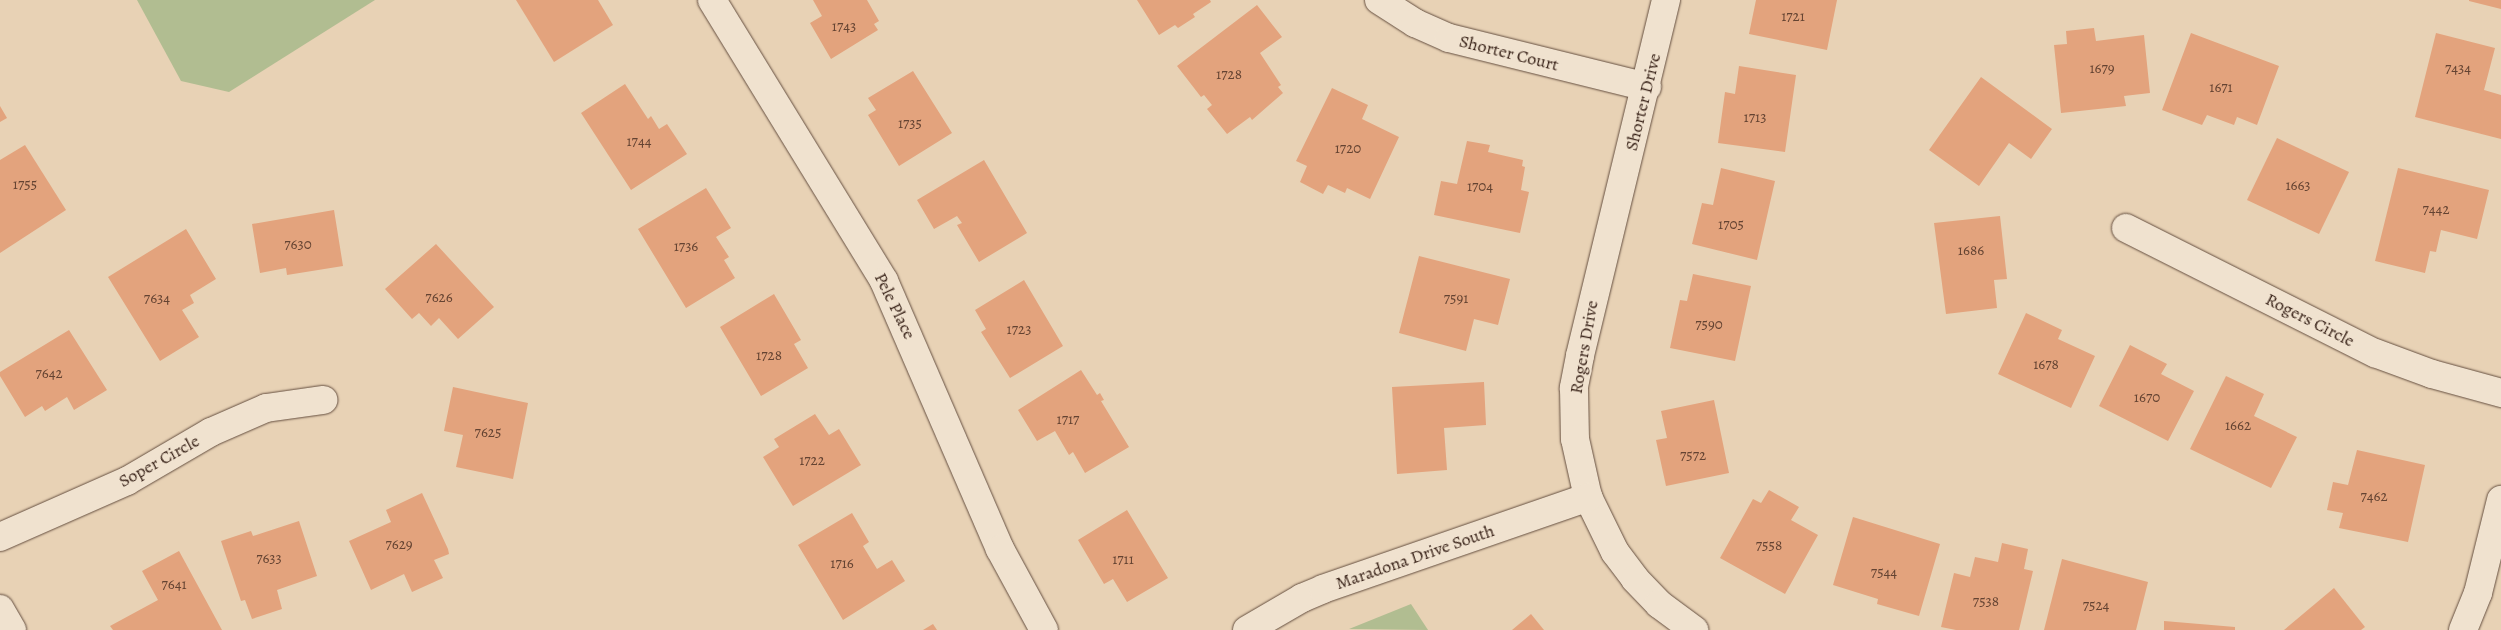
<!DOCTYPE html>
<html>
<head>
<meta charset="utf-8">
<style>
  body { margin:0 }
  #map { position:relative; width:2501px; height:630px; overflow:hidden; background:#e8d2b5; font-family:Alegreya,serif }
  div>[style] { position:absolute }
  .green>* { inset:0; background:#b1bd91 }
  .building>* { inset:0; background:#e3a37d }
  .roads { filter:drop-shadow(0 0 1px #654f40) drop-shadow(0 0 1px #654f40) }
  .street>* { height:28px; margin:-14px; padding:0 14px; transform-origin:14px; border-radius:14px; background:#f0e2cf }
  span { translate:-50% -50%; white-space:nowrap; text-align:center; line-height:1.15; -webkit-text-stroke:4px #f0e2cf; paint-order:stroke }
  .number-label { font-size:15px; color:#644332 }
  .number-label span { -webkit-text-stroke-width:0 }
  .street-label { font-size:18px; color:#392319 }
</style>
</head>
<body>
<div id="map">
  <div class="green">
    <i style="clip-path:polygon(137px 0,375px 0,229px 92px,181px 81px)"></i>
    <i style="clip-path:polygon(1411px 604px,1428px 630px,1349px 629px)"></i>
  </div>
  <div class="building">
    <i style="clip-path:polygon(516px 0,598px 0,613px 25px,554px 62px)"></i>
    <i style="clip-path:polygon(813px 0,867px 0,879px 21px,874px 24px,878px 30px,831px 59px,810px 23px,822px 16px)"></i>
    <i style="clip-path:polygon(1137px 0,1210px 0,1211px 2px,1193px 14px,1195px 17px,1178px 28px,1175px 25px,1159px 35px)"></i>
    <i style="clip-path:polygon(1756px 0,1837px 0,1827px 50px,1749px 34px)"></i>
    <i style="clip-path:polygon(2469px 0,2501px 0,2501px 9px,2469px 1px)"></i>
    <i style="clip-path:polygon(1257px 5px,1282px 37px,1260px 53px,1281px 85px,1278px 87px,1283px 93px,1252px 120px,1250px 117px,1227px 134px,1207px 109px,1212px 105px,1204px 95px,1201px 97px,1177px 66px)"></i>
    <i style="clip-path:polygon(2094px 28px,2096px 41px,2144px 35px,2150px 93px,2124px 96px,2126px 106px,2061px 113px,2054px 45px,2067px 44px,2066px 31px)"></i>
    <i style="clip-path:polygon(2191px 33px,2279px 66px,2257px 125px,2237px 117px,2234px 125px,2207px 115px,2202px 125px,2162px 110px)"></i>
    <i style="clip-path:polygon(2436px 33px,2495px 48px,2484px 90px,2501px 95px,2501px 139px,2415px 117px)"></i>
    <i style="clip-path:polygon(1739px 66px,1796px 75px,1785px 152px,1718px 143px,1725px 92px,1735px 94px)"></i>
    <i style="clip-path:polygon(913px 71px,952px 133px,899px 166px,868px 115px,876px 110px,868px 98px)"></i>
    <i style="clip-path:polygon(1981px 77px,2052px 129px,2031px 159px,2009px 143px,1979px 186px,1929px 150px)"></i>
    <i style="clip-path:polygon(625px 84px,648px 119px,651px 116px,659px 129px,667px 124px,687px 154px,631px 190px,581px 113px)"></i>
    <i style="clip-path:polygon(1332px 88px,1368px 105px,1362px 119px,1399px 137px,1370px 199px,1347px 188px,1345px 193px,1328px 185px,1323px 194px,1300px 182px,1307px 166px,1296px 161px)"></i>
    <i style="clip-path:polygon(0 106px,7px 118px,0 122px)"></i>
    <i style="clip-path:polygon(2277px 138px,2349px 172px,2319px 234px,2247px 200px)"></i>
    <i style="clip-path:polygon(1467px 141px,1490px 145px,1488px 152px,1523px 160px,1522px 166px,1525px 167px,1521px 190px,1529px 192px,1520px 233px,1434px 215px,1441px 181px,1457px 184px)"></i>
    <i style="clip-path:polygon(25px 145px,66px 210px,0 253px,0 160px)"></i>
    <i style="clip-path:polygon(984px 160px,1027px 233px,979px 262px,957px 225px,962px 223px,957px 216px,934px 229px,917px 200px)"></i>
    <i style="clip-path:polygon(1721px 168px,1775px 181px,1757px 260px,1692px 244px,1702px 203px,1713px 205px)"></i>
    <i style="clip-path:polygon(2398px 168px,2489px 190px,2477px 239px,2441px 230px,2436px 252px,2430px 251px,2425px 273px,2375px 261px)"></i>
    <i style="clip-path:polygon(706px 188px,731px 228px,716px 237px,729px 257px,724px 260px,735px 278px,686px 308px,638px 229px)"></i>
    <i style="clip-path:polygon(334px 210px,343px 266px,287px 275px,286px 268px,260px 273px,252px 224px)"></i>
    <i style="clip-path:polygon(2000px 216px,2007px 279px,1994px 280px,1997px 308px,1946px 314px,1934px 223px)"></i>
    <i style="clip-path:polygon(186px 229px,216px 279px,190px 295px,194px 303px,182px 310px,199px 337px,160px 361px,108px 277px)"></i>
    <i style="clip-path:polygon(436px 244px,494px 307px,458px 339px,439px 318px,431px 326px,419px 313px,412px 319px,385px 289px)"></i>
    <i style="clip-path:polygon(1419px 256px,1510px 279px,1498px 325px,1474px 319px,1466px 351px,1399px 333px)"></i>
    <i style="clip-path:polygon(1693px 274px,1751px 286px,1735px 361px,1670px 348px,1680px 300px,1687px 301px)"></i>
    <i style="clip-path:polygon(1024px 280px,1063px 346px,1010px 378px,981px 332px,986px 329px,975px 310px)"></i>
    <i style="clip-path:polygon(774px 294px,801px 340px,794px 344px,808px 368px,761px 396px,720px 327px)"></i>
    <i style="clip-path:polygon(2026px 313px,2062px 330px,2058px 339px,2095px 356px,2071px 408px,1998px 374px)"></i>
    <i style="clip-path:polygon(69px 330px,107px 390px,74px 410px,67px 397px,45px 411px,42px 406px,25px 417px,0 376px,0 372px)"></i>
    <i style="clip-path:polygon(2130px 345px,2167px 364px,2161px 374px,2194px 391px,2168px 441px,2099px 406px)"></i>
    <i style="clip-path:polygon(1081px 370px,1097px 395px,1100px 393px,1104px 400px,1101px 401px,1129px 447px,1085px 473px,1073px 452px,1069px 455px,1055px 431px,1037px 441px,1018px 410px)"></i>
    <i style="clip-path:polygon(2226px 376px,2264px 394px,2254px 416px,2297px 437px,2271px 488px,2190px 449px)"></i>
    <i style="clip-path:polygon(1484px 382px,1486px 425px,1444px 428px,1447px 470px,1397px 474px,1392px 387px)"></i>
    <i style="clip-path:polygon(453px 387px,528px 403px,513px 479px,456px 467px,463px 435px,444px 431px)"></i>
    <i style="clip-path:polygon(1714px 400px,1729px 473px,1666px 486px,1656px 440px,1667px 438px,1661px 411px)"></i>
    <i style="clip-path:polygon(815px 414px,829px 435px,839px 429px,861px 465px,793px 506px,763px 457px,779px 447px,774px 439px)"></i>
    <i style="clip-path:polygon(2357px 450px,2425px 465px,2408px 542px,2339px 528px,2343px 513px,2327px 510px,2333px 482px,2348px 485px)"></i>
    <i style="clip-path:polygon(1769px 490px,1799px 507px,1791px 520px,1818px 535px,1785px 594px,1720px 558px,1753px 499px,1761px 503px)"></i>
    <i style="clip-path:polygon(422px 493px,448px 549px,449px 554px,434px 560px,443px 578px,412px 592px,404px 574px,371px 590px,349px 541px,391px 522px,386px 510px)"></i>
    <i style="clip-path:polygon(1127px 510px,1168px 578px,1127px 602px,1113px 579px,1104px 584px,1078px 540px)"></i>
    <i style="clip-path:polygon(852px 513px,869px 542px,863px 546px,877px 569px,892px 560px,905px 581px,843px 620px,798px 545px)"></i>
    <i style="clip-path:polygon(1853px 517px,1940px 544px,1919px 616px,1877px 604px,1878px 599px,1833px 585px)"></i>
    <i style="clip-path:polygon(299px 521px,317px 576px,277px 590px,282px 609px,252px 619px,245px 600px,241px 601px,221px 541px,251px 531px,253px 536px)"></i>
    <i style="clip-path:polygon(2002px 543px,2028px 549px,2024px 569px,2033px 571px,2019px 630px,1956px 630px,1941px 627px,1954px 573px,1970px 577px,1975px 557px,1998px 562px)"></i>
    <i style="clip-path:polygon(179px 551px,222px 630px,113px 630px,110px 626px,158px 600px,142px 571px)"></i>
    <i style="clip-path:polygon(2062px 559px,2148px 582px,2136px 630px,2044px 630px)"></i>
    <i style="clip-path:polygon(2334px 588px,2365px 627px,2361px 630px,2284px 630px)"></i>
    <i style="clip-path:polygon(1531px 614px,1544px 630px,1512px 630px)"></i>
    <i style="clip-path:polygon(2164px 621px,2235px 627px,2235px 630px,2164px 630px)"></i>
    <i style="clip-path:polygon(933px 624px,937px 630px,923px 630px)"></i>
  </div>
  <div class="roads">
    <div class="street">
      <i style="left:712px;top:0;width:329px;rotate:58.5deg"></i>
      <i style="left:884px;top:281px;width:292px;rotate:66.6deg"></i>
      <i style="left:1000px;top:549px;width:92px;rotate:61.5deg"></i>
      <i style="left:1379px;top:0;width:43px;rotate:32.6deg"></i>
      <i style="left:1415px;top:23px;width:37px;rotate:24deg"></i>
      <i style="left:1449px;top:38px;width:204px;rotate:13.9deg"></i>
      <i style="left:1666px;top:0;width:366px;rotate:103.6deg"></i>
      <i style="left:1580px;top:356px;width:33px;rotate:101deg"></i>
      <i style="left:1574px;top:388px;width:51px;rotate:88.9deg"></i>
      <i style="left:1575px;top:439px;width:59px;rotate:77.4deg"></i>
      <i style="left:1588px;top:497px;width:61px;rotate:63.9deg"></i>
      <i style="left:1615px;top:552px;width:34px;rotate:53deg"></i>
      <i style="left:1635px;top:579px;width:35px;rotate:46deg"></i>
      <i style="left:1659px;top:604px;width:44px;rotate:36.6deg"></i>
      <i style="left:2126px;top:228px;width:279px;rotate:26.7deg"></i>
      <i style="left:2375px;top:353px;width:61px;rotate:20.2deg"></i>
      <i style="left:2432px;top:374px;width:72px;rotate:15.4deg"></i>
      <i style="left:0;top:537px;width:139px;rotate:-23.8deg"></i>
      <i style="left:127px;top:481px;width:97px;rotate:-30.3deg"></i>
      <i style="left:211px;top:432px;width:60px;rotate:-23.6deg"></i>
      <i style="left:266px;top:408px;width:58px;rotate:-8deg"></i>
      <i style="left:0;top:609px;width:24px;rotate:60deg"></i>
      <i style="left:1247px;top:630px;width:64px;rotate:-30.2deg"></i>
      <i style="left:1302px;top:598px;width:23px;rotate:-23deg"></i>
      <i style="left:1323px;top:589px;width:281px;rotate:-19.1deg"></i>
      <i style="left:2463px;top:630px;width:40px;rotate:-68deg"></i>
      <i style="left:2478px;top:593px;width:96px;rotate:-76.1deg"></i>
    </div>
  </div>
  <div class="number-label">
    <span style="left:1793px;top:17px">1721</span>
    <span style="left:844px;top:27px">1743</span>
    <span style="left:2102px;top:69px">1679</span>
    <span style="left:2458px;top:69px">7434</span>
    <span style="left:1229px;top:75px">1728</span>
    <span style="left:2221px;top:88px">1671</span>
    <span style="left:1755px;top:118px">1713</span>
    <span style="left:910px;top:124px">1735</span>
    <span style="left:639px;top:142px">1744</span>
    <span style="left:1348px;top:149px">1720</span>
    <span style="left:25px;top:185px">1755</span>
    <span style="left:2298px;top:186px">1663</span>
    <span style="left:1480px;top:187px">1704</span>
    <span style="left:2436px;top:210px">7442</span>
    <span style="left:1731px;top:225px">1705</span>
    <span style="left:298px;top:245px">7630</span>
    <span style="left:686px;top:247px">1736</span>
    <span style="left:1971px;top:251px">1686</span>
    <span style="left:439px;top:298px">7626</span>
    <span style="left:157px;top:299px">7634</span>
    <span style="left:1456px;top:299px">7591</span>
    <span style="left:1709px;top:325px">7590</span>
    <span style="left:1019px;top:330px">1723</span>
    <span style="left:769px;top:356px">1728</span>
    <span style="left:2046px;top:365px">1678</span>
    <span style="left:49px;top:374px">7642</span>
    <span style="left:2147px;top:398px">1670</span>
    <span style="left:1068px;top:420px">1717</span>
    <span style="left:2238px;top:426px">1662</span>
    <span style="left:488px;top:433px">7625</span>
    <span style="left:1693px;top:456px">7572</span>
    <span style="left:812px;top:461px">1722</span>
    <span style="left:2374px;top:497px">7462</span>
    <span style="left:399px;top:545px">7629</span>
    <span style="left:1769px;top:546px">7558</span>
    <span style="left:269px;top:559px">7633</span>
    <span style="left:1123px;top:560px">1711</span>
    <span style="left:842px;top:564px">1716</span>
    <span style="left:1884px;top:573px">7544</span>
    <span style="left:174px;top:585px">7641</span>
    <span style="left:1986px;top:602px">7538</span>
    <span style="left:2096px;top:606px">7524</span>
  </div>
  <div class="street-label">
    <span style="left:1509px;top:53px;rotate:14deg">Shorter Court</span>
    <span style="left:1643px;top:102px;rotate:-76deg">Shorter Drive</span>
    <span style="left:895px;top:306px;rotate:64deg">Pele Place</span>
    <span style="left:2310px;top:320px;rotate:27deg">Rogers Circle</span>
    <span style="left:1584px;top:347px;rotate:-80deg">Rogers Drive</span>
    <span style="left:159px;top:461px;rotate:-29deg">Soper Circle</span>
    <span style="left:1415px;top:557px;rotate:-19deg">Maradona Drive South</span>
  </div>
</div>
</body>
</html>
